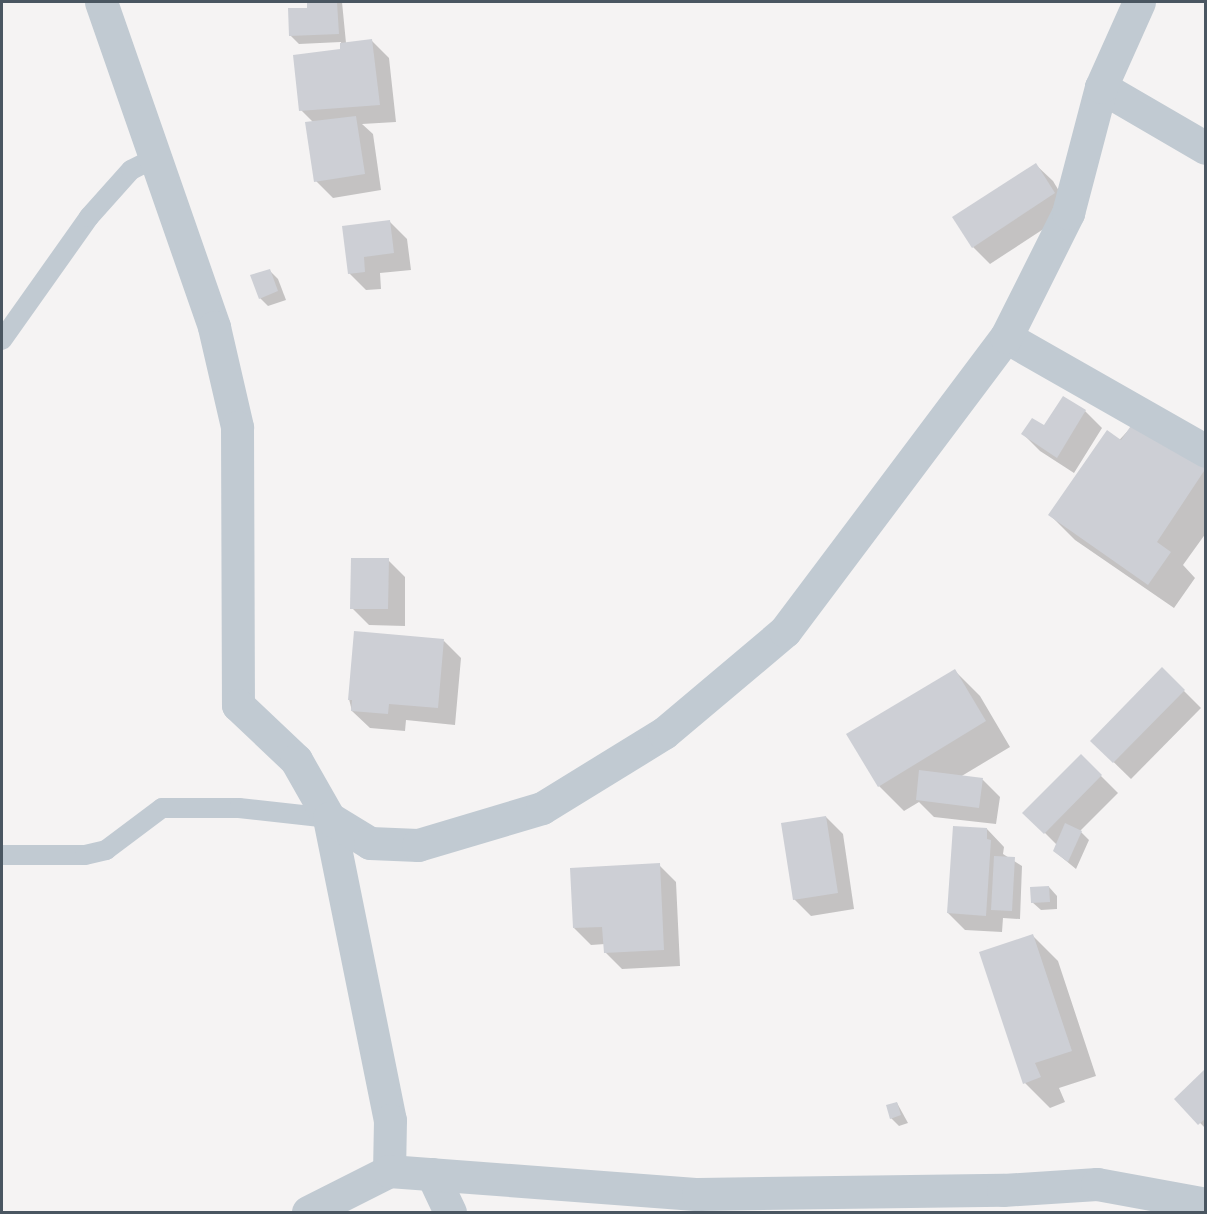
<!DOCTYPE html>
<html>
<head>
<meta charset="utf-8">
<style>
  body { margin:0 }
  #map { position:relative; width:1207px; height:1214px; overflow:hidden; background:#f5f3f3; font-family:"Work Sans",sans-serif }
  div>[style] { position:absolute }
  .shadow>* { inset:0; background:#0003 }
  .building>* { inset:0; background:#cdcfd5 }
  .lane>* { height:20px; margin:-10px; padding:0 10px; transform-origin:10px; border-radius:10px; background:#c1cad2 }
  .street>* { height:33px; margin:-16.5px; padding:0 16.5px; transform-origin:16.5px; border-radius:16.5px; background:#c1cad2 }
  span { translate:-50% -50%; white-space:nowrap; text-align:center; line-height:1.15; -webkit-text-stroke:5px #fff; paint-order:stroke }
  .frame { position:absolute; inset:0; border:3px solid #4a5661; pointer-events:none }
</style>
</head>
<body>
<div id="map">
  <div class="shadow">
    <i style="clip-path:polygon(308px 2px,342px 2px,346px 43px,372px 41px,389px 58px,396px 122px,362px 124px,373px 134px,381px 190px,333px 198px,316px 181px,313px 122px,301px 110px,342px 50px,341px 42px,299px 44px,290px 35px,308px 9px)"></i>
    <i style="clip-path:polygon(1036px 165px,1053px 181px,1071px 211px,990px 264px,973px 247px)"></i>
    <i style="clip-path:polygon(390px 222px,407px 239px,411px 270px,380px 273px,381px 289px,366px 290px,349px 273px)"></i>
    <i style="clip-path:polygon(269px 270px,278px 279px,286px 300px,268px 306px,260px 298px)"></i>
    <i style="clip-path:polygon(1063px 398px,1085px 411px,1102px 428px,1074px 473px,1040px 451px,1023px 434px,1045px 427px)"></i>
    <i style="clip-path:polygon(1136px 422px,1206px 470px,1206px 533px,1183px 565px,1195px 578px,1174px 608px,1075px 540px,1050px 515px)"></i>
    <i style="clip-path:polygon(388px 560px,405px 577px,405px 626px,369px 625px,352px 608px)"></i>
    <i style="clip-path:polygon(444px 641px,461px 658px,455px 725px,406px 720px,405px 731px,370px 728px,352px 711px,349px 699px)"></i>
    <i style="clip-path:polygon(1162px 669px,1201px 708px,1131px 779px,1092px 741px)"></i>
    <i style="clip-path:polygon(955px 671px,980px 696px,1010px 747px,960px 777px,983px 780px,1000px 797px,996px 824px,934px 817px,919px 802px,904px 811px,879px 786px)"></i>
    <i style="clip-path:polygon(1081px 756px,1118px 793px,1080px 831px,1089px 840px,1076px 869px,1054px 851px,1057px 845px,1025px 813px)"></i>
    <i style="clip-path:polygon(826px 817px,843px 834px,854px 909px,811px 916px,794px 899px)"></i>
    <i style="clip-path:polygon(987px 829px,1004px 847px,1003px 854px,1022px 866px,1020px 919px,1003px 918px,1002px 932px,965px 930px,948px 913px)"></i>
    <i style="clip-path:polygon(659px 865px,676px 882px,680px 966px,622px 969px,605px 952px,605px 944px,591px 945px,574px 928px)"></i>
    <i style="clip-path:polygon(1049px 887px,1057px 896px,1057px 909px,1041px 910px,1032px 902px)"></i>
    <i style="clip-path:polygon(1033px 936px,1058px 961px,1096px 1076px,1059px 1088px,1065px 1102px,1050px 1108px,1025px 1083px)"></i>
    <i style="clip-path:polygon(1204px 1072px,1206px 1074px,1206px 1129px,1177px 1099px)"></i>
    <i style="clip-path:polygon(897px 1103px,908px 1123px,899px 1126px,891px 1118px)"></i>
  </div>
  <div class="building">
    <i style="clip-path:polygon(307px 2px,337px 2px,339px 34px,289px 36px,288px 8px,307px 8px)"></i>
    <i style="clip-path:polygon(372px 39px,380px 105px,299px 111px,293px 55px,340px 49px,340px 43px)"></i>
    <i style="clip-path:polygon(356px 116px,365px 174px,314px 182px,305px 122px)"></i>
    <i style="clip-path:polygon(1036px 163px,1055px 193px,972px 248px,952px 217px)"></i>
    <i style="clip-path:polygon(390px 220px,394px 253px,364px 257px,365px 272px,348px 274px,342px 226px)"></i>
    <i style="clip-path:polygon(270px 269px,278px 291px,259px 299px,250px 275px)"></i>
    <i style="clip-path:polygon(1063px 396px,1086px 410px,1057px 458px,1021px 434px,1032px 418px,1044px 425px)"></i>
    <i style="clip-path:polygon(1135px 420px,1206px 468px,1157px 542px,1171px 552px,1148px 585px,1048px 515px,1107px 430px,1121px 440px)"></i>
    <i style="clip-path:polygon(351px 558px,389px 558px,388px 609px,350px 609px)"></i>
    <i style="clip-path:polygon(354px 631px,444px 639px,438px 708px,389px 704px,388px 714px,351px 711px,352px 700px,348px 700px)"></i>
    <i style="clip-path:polygon(1162px 667px,1185px 690px,1113px 763px,1090px 741px)"></i>
    <i style="clip-path:polygon(955px 669px,986px 721px,878px 787px,846px 734px)"></i>
    <i style="clip-path:polygon(1081px 754px,1102px 775px,1044px 834px,1022px 813px)"></i>
    <i style="clip-path:polygon(919px 770px,983px 778px,979px 808px,916px 800px)"></i>
    <i style="clip-path:polygon(826px 816px,838px 893px,793px 900px,781px 823px)"></i>
    <i style="clip-path:polygon(1065px 823px,1082px 831px,1068px 862px,1053px 851px)"></i>
    <i style="clip-path:polygon(953px 826px,987px 828px,987px 839px,991px 840px,986px 916px,947px 913px)"></i>
    <i style="clip-path:polygon(994px 856px,1015px 857px,1012px 911px,991px 910px)"></i>
    <i style="clip-path:polygon(660px 863px,664px 950px,604px 953px,602px 927px,573px 928px,570px 868px)"></i>
    <i style="clip-path:polygon(1049px 886px,1050px 902px,1031px 903px,1030px 887px)"></i>
    <i style="clip-path:polygon(1033px 934px,1072px 1051px,1035px 1063px,1041px 1077px,1023px 1084px,979px 952px)"></i>
    <i style="clip-path:polygon(1204px 1070px,1206px 1118px,1198px 1125px,1174px 1099px)"></i>
    <i style="clip-path:polygon(897px 1102px,901px 1115px,890px 1119px,886px 1105px)"></i>
  </div>
  <div class="lane">
    <i style="left:2px;top:340px;width:151px;rotate:-54.7deg"></i>
    <i style="left:89px;top:217px;width:63px;rotate:-48.2deg"></i>
    <i style="left:131px;top:170px;width:28px;rotate:-27deg"></i>
    <i style="left:2px;top:855px;width:83px"></i>
    <i style="left:85px;top:855px;width:22px;rotate:-13deg"></i>
    <i style="left:106px;top:850px;width:70px;rotate:-36.9deg"></i>
    <i style="left:162px;top:808px;width:77px"></i>
    <i style="left:239px;top:808px;width:91px;rotate:6.3deg"></i>
  </div>
  <div class="street">
    <i style="left:101px;top:2px;width:344px;rotate:70.8deg"></i>
    <i style="left:214px;top:327px;width:103px;rotate:77deg"></i>
    <i style="left:237px;top:427px;width:278px;rotate:89.8deg"></i>
    <i style="left:238px;top:705px;width:80px;rotate:43.5deg"></i>
    <i style="left:296px;top:760px;width:67px;rotate:60.4deg"></i>
    <i style="left:329px;top:818px;width:308px;rotate:78.6deg"></i>
    <i style="left:390px;top:1120px;width:51px;rotate:91.1deg"></i>
    <i style="left:1101px;top:87px;width:121px;rotate:30.2deg"></i>
    <i style="left:1006px;top:337px;width:230px;rotate:29.7deg"></i>
    <i style="left:329px;top:818px;width:48px;rotate:31.4deg"></i>
    <i style="left:370px;top:843px;width:48px;rotate:2.4deg"></i>
    <i style="left:418px;top:845px;width:129px;rotate:-16.6deg"></i>
    <i style="left:542px;top:808px;width:143px;rotate:-31.6deg"></i>
    <i style="left:664px;top:733px;width:158px;rotate:-40.1deg"></i>
    <i style="left:785px;top:631px;width:368px;rotate:-53.1deg"></i>
    <i style="left:1006px;top:337px;width:139px;rotate:-63.4deg"></i>
    <i style="left:1068px;top:213px;width:130px;rotate:-75.3deg"></i>
    <i style="left:1101px;top:87px;width:93px;rotate:-65.9deg"></i>
    <i style="left:432px;top:1174px;width:42px;rotate:64.7deg"></i>
    <i style="left:308px;top:1212px;width:91px;rotate:-26.8deg"></i>
    <i style="left:389px;top:1171px;width:310px;rotate:4.3deg"></i>
    <i style="left:698px;top:1194px;width:305px;rotate:-0.8deg"></i>
    <i style="left:1003px;top:1190px;width:94px;rotate:-3.7deg"></i>
    <i style="left:1097px;top:1184px;width:111px;rotate:10.4deg"></i>
  </div>
  <div class="frame"></div>
</div>
</body>
</html>
